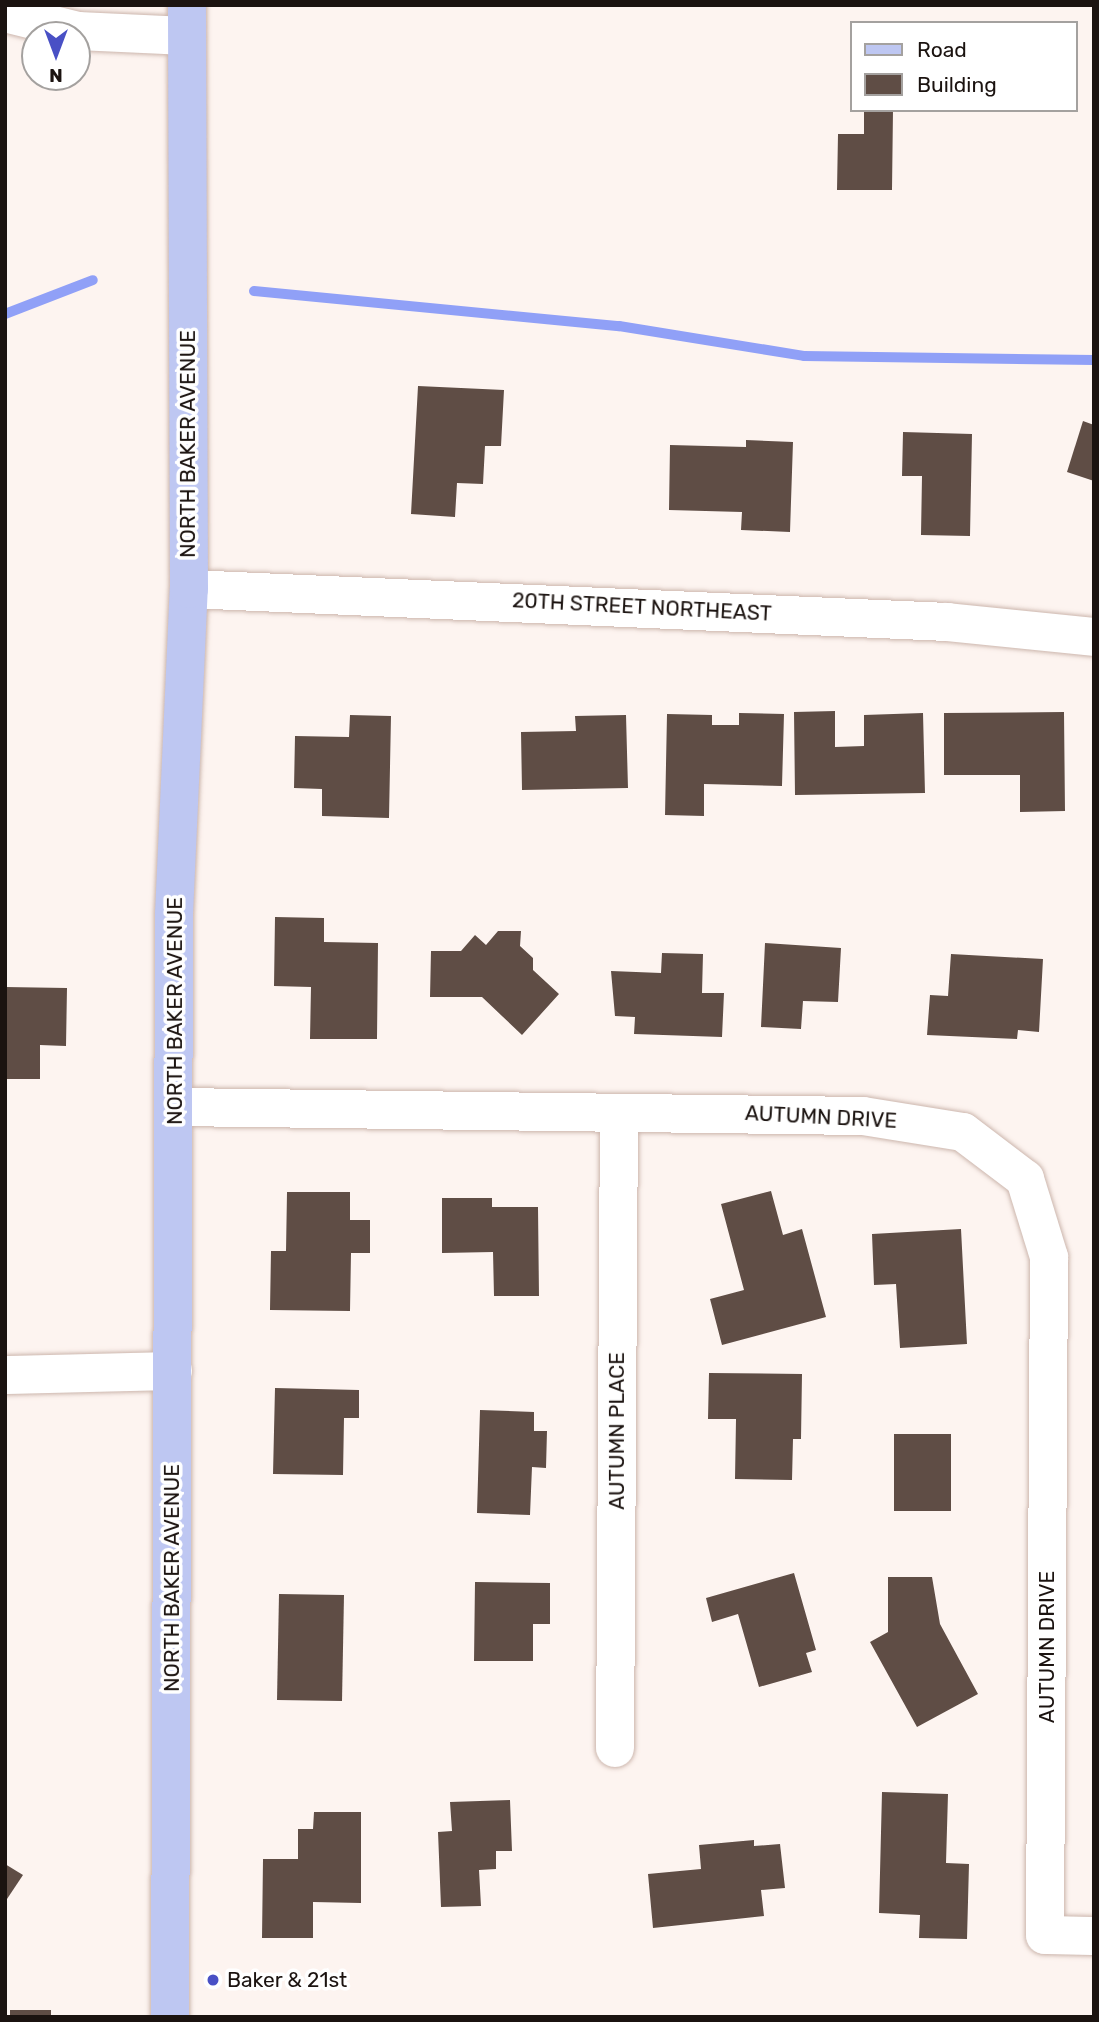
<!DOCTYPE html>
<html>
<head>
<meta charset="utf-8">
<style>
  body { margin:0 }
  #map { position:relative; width:1099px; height:2022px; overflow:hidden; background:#fdf4f0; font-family:Rubik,sans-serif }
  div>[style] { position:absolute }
  .stream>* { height:10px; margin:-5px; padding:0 5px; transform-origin:5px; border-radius:5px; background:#90a0f7 }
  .building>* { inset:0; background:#5f4d45 }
  .roads { filter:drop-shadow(0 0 2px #ccb6ad) drop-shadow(0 0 2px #ccb6ad) }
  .minor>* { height:38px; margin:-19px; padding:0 19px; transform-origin:19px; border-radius:19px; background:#fff }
  .major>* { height:38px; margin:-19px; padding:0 19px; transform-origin:19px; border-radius:19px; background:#bec7f2 }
  .dots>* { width:19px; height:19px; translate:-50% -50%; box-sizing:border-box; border:4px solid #fff; border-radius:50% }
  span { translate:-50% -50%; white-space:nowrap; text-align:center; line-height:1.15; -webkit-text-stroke:7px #fff; paint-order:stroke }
  .street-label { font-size:21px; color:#1b1310 }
  .poi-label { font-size:21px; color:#1b1310 }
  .left { translate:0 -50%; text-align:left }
  .frame { position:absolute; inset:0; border:7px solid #1b1310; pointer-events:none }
  .legend { position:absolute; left:850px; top:21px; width:228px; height:91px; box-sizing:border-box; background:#fff; border:2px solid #a4a19f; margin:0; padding:9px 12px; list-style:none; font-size:21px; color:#1b1310 }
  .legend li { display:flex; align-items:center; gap:14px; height:35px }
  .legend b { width:35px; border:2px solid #a4a19f }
  .north { position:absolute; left:21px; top:21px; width:70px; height:70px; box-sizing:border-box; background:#fff; border:2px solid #a4a19f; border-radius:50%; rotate:180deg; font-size:19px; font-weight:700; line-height:28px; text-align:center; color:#1b1310 }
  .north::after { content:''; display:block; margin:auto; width:24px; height:32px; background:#4950c5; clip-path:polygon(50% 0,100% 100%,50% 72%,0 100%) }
</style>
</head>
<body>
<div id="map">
  <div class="stream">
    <i style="left:254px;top:291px;width:367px;rotate:5.5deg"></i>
    <i style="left:619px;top:326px;width:187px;rotate:9.2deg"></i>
    <i style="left:804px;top:356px;width:290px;rotate:0.8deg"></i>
    <i style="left:5px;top:314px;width:94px;rotate:-21.1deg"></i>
  </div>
  <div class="building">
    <i style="clip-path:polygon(864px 110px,893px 110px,892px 190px,837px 190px,838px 134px,864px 134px)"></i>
    <i style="clip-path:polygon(418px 386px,504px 390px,501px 446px,485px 446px,483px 484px,457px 483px,455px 517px,411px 514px)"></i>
    <i style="clip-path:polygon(1083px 421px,1094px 425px,1094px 481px,1067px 472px)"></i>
    <i style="clip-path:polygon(903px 432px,972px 434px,970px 536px,921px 535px,922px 476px,902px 476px)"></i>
    <i style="clip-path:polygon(746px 440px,793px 442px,790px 532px,741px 530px,742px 512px,669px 510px,670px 445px,746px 447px)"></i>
    <i style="clip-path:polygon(835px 711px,835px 747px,864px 746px,864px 715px,923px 713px,925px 793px,795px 795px,794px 712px)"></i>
    <i style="clip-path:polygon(1064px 712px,1065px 811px,1020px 812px,1020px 775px,944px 775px,944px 713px)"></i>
    <i style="clip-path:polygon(739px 713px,784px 714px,782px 786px,704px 784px,704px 816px,665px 815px,667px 714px,712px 715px,712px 725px,739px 725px)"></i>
    <i style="clip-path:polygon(350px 715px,391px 716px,389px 818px,322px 816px,322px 789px,294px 788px,295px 736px,349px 737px)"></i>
    <i style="clip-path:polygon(626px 715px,628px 788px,522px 790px,521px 732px,576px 731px,575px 716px)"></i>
    <i style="clip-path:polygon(275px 917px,324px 918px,324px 942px,378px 943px,377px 1039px,310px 1039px,311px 987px,274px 986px)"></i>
    <i style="clip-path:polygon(498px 931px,521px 931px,520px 946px,533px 958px,533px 970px,559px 994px,522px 1035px,482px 997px,430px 997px,431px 951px,461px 951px,475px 935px,486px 945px)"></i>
    <i style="clip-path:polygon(765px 943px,841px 948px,838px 1002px,803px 1001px,801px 1029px,761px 1027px)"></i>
    <i style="clip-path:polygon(662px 953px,703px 954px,702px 993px,724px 993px,722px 1037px,634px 1034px,635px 1017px,615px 1016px,611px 971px,661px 973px)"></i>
    <i style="clip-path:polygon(951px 954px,1043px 959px,1039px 1032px,1018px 1030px,1017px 1039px,927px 1035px,930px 995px,948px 996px)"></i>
    <i style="clip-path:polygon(5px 987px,67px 988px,66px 1046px,40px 1045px,40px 1079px,5px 1079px)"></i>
    <i style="clip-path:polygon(771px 1191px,783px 1235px,802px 1229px,826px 1317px,722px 1345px,710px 1299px,744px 1290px,721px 1204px)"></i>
    <i style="clip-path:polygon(287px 1192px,350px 1192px,350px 1220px,370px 1220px,370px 1253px,351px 1253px,350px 1311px,270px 1310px,271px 1251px,286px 1251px)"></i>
    <i style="clip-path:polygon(442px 1198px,492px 1198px,492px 1207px,538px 1207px,539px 1296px,494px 1296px,493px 1252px,442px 1253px)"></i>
    <i style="clip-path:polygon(961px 1229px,967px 1344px,900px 1348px,896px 1284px,874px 1285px,872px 1234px)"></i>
    <i style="clip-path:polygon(709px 1373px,802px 1374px,801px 1439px,793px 1439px,792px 1480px,735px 1479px,736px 1419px,708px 1419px)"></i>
    <i style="clip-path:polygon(275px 1388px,359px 1390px,359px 1418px,344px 1418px,343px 1475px,273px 1474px)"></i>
    <i style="clip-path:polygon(480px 1410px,534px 1412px,534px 1431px,547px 1431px,546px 1468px,532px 1467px,530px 1515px,477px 1513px)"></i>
    <i style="clip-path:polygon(894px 1434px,951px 1434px,951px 1511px,894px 1511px)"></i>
    <i style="clip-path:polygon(794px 1573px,816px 1650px,806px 1653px,812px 1672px,759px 1687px,738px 1614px,712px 1622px,706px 1598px)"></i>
    <i style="clip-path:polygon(888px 1577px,932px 1577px,940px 1624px,978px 1694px,917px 1727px,870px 1642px,888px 1632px)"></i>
    <i style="clip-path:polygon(475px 1582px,550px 1583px,550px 1624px,533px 1624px,533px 1661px,474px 1661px)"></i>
    <i style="clip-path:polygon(279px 1594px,344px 1595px,342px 1701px,277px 1700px)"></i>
    <i style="clip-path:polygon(882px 1792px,948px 1794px,946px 1863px,969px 1864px,967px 1939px,919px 1938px,920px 1915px,879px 1913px)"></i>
    <i style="clip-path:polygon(510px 1800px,512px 1851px,496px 1851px,496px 1869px,479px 1870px,481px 1906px,441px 1907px,438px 1832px,452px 1831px,450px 1802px)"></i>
    <i style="clip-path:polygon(314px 1812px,361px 1812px,361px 1903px,313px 1902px,313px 1938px,262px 1938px,263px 1859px,298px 1859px,298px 1829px,313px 1829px)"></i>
    <i style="clip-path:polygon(754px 1840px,754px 1846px,780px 1844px,785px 1888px,761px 1890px,764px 1916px,653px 1928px,648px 1874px,701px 1869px,699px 1845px)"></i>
    <i style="clip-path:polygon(5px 1864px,23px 1875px,5px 1902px)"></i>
    <i style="clip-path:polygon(10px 2010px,51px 2010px,51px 2017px,10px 2017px)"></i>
  </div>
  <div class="roads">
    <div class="minor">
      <i style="left:5px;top:13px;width:75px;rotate:13.9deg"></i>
      <i style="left:78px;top:31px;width:109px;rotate:2.6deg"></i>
      <i style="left:189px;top:589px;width:759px;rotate:2.49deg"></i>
      <i style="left:947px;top:622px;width:148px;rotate:5.8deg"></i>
      <i style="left:175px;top:1107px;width:688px;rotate:0.75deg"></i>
      <i style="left:863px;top:1116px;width:101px;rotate:9.1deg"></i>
      <i style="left:963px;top:1132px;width:78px;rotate:37.2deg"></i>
      <i style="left:1025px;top:1179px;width:82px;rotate:72.9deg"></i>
      <i style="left:1049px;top:1257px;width:678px;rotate:90.34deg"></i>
      <i style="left:1045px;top:1935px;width:49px;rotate:1.2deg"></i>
      <i style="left:5px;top:1375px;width:168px;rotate:-1.4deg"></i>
      <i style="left:615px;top:1748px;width:634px;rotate:-89.64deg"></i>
    </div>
    <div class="major">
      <i style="left:170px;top:2017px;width:1103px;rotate:-89.79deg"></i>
      <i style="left:174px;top:914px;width:325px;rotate:-87.4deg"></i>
      <i style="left:189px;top:589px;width:584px;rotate:-90.2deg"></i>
    </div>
  </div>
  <div class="dots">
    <i style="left:213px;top:1980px;background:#4950c5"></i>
  </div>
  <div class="street-label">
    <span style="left:188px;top:444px;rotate:-90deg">NORTH BAKER AVENUE</span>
    <span style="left:642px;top:607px;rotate:3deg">20TH STREET NORTHEAST</span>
    <span style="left:175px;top:1011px;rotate:-90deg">NORTH BAKER AVENUE</span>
    <span style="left:821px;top:1117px;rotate:3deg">AUTUMN DRIVE</span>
    <span style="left:617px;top:1431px;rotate:-90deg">AUTUMN PLACE</span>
    <span style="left:172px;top:1578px;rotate:-90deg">NORTH BAKER AVENUE</span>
    <span style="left:1047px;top:1647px;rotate:-90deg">AUTUMN DRIVE</span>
  </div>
  <div class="poi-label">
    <span class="left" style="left:227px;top:1980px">Baker &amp; 21st</span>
  </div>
  <div class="frame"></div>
  <ul class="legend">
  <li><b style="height:9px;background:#bec7f2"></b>Road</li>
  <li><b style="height:19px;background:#5f4d45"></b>Building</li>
  </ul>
  <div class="north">N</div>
</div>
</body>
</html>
